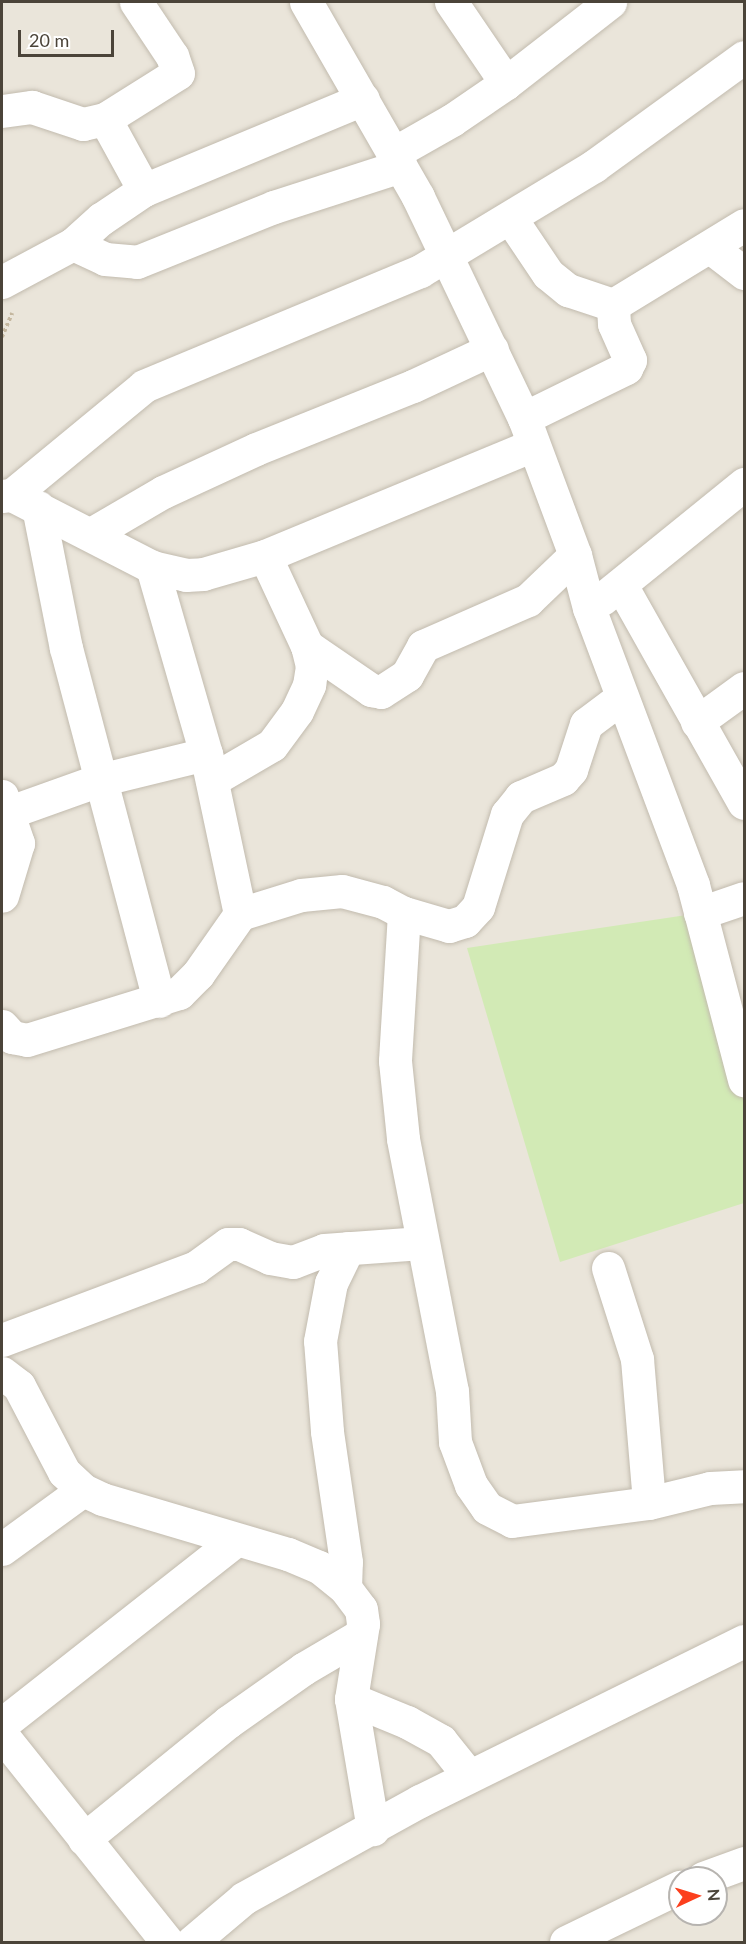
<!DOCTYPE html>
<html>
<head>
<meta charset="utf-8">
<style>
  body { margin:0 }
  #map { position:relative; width:746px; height:1944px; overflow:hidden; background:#f6f3ec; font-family:Lato,sans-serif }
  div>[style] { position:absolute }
  .residential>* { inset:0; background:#eae5da }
  .green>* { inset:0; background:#d2eab5 }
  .path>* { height:4px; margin-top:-2px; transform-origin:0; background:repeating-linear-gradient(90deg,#c4b79f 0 3px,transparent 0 6px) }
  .roads { filter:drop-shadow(0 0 2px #c2bbae) drop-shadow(0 0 2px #c2bbae) }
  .minor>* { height:33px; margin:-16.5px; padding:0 16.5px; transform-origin:16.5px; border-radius:16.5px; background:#fff }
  span { translate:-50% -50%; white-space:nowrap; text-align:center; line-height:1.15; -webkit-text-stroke:5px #fff; paint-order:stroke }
  .frame { position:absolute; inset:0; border:3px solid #4b4439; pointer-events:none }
  .north { position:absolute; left:668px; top:1866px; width:60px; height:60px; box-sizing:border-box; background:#fff; border:2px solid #b7b4b0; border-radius:50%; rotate:86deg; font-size:16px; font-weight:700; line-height:24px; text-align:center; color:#4b4439 }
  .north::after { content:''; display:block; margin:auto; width:21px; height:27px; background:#fc3f1d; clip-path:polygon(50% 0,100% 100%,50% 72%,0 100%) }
  .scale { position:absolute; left:18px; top:30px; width:96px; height:27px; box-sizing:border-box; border:3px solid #4b4439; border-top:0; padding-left:8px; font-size:18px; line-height:21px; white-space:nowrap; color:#4b4439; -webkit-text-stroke:4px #fff; paint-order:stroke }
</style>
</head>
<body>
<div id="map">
  <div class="residential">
    <i style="clip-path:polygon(evenodd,2px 2px,744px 2px,744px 1942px,2px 1942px,2px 2px,680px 1878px,716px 1878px,716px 1914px,680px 1914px,680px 1878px)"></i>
  </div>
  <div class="green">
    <i style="clip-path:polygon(700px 913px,744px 1080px,744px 1203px,560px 1262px,467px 948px)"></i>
  </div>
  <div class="path">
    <i style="left:2px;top:337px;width:26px;rotate:-67deg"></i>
  </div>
  <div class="roads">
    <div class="minor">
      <i style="left:306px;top:2px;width:225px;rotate:60.1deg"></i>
      <i style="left:418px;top:197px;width:245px;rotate:64.4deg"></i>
      <i style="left:524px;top:418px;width:146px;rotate:69.6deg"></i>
      <i style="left:575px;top:555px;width:55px;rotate:75.2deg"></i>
      <i style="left:589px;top:608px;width:296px;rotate:69.4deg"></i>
      <i style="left:693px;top:885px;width:202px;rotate:75.3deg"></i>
      <i style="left:451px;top:2px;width:98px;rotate:55.8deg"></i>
      <i style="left:2px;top:111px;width:30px;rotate:-8deg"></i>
      <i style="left:32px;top:107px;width:54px;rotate:18.4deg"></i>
      <i style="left:83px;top:124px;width:23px;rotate:-13deg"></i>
      <i style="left:105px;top:119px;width:81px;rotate:61.2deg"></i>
      <i style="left:144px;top:190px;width:237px;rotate:-22.6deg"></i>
      <i style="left:105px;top:119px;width:86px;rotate:-32.2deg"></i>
      <i style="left:178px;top:73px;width:18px;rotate:-109deg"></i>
      <i style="left:172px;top:56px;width:65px;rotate:-123.7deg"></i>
      <i style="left:394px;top:153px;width:67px;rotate:-29.6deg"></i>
      <i style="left:452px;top:120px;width:65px;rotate:-34.4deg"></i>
      <i style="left:506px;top:83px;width:132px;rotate:-37.9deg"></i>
      <i style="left:511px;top:219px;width:66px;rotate:56.1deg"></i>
      <i style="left:548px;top:274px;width:26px;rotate:39deg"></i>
      <i style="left:568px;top:290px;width:47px;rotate:18.4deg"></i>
      <i style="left:73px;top:244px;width:35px;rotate:25deg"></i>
      <i style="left:105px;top:259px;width:32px;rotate:5deg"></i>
      <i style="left:137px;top:262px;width:148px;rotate:-21.9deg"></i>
      <i style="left:274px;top:207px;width:133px;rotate:-17.9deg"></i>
      <i style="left:710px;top:247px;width:43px;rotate:37.4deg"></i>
      <i style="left:2px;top:282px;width:81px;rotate:-28.2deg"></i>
      <i style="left:73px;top:244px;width:38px;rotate:-42deg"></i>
      <i style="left:101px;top:219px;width:52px;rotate:-34deg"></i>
      <i style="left:524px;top:418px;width:114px;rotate:-26.1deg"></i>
      <i style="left:626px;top:368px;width:9px;rotate:-63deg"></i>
      <i style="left:630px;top:360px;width:39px;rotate:-114deg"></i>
      <i style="left:614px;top:324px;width:19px;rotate:-93deg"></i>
      <i style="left:613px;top:305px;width:153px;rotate:-31.4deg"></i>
      <i style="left:12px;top:495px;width:157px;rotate:27.2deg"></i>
      <i style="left:152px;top:567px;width:35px;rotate:13deg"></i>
      <i style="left:186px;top:575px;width:17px;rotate:-3deg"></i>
      <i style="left:203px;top:574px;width:65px;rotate:-16.2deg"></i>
      <i style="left:265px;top:556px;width:290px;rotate:-22.5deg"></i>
      <i style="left:2px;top:496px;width:10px;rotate:-6deg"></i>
      <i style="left:12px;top:495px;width:171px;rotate:-39.5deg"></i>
      <i style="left:144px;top:386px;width:299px;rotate:-22.6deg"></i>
      <i style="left:420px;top:271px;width:203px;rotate:-31.1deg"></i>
      <i style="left:594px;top:166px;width:185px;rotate:-36deg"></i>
      <i style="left:38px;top:507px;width:144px;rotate:78.8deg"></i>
      <i style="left:66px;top:648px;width:365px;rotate:75.2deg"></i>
      <i style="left:91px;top:534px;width:83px;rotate:-30.3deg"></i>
      <i style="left:163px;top:492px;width:102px;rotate:-24.8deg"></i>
      <i style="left:256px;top:449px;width:169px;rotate:-21.9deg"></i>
      <i style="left:413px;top:386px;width:87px;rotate:-25.1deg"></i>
      <i style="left:621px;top:585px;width:250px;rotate:60.6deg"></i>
      <i style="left:602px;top:599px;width:183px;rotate:-39deg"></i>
      <i style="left:307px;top:646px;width:78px;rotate:34.5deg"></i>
      <i style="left:371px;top:690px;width:10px;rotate:11deg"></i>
      <i style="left:381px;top:692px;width:31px;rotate:-33deg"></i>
      <i style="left:407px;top:675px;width:33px;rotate:-61deg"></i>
      <i style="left:423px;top:646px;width:115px;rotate:-23.7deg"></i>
      <i style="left:528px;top:600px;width:65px;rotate:-43.8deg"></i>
      <i style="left:622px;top:697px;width:45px;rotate:143.1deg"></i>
      <i style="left:586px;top:724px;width:48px;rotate:108.1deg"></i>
      <i style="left:571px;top:770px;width:12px;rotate:132deg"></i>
      <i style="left:563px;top:779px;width:46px;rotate:156.8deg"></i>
      <i style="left:521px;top:797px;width:22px;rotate:129deg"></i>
      <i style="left:507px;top:814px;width:97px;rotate:107.3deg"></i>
      <i style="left:478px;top:907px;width:19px;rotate:133deg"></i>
      <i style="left:465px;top:921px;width:17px;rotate:163deg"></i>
      <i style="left:449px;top:926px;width:47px;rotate:-163.9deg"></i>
      <i style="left:404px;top:913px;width:148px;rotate:93.5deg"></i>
      <i style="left:395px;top:1061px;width:78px;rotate:84.1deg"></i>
      <i style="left:403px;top:1139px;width:257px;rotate:79deg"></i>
      <i style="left:452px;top:1391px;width:51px;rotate:86.6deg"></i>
      <i style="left:455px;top:1442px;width:46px;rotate:69.6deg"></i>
      <i style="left:471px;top:1485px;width:28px;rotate:55deg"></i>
      <i style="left:487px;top:1508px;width:28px;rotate:27deg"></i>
      <i style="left:512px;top:1521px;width:138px;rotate:-7.5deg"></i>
      <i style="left:649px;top:1503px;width:63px;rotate:-13.8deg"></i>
      <i style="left:710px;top:1488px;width:34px;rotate:-3deg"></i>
      <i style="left:697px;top:722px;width:58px;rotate:-35.9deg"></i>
      <i style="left:212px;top:780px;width:69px;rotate:-30.3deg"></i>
      <i style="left:272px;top:745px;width:42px;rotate:-53.7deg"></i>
      <i style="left:297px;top:711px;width:29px;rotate:-65deg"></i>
      <i style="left:309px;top:685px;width:19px;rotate:-81deg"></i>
      <i style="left:312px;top:666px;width:21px;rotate:-104deg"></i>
      <i style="left:307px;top:646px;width:99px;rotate:-115deg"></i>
      <i style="left:2px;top:796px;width:50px;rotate:71.2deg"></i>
      <i style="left:18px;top:843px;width:55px;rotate:106.8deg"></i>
      <i style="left:7px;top:813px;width:98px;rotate:-19.7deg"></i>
      <i style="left:99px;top:780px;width:110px;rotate:-13.7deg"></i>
      <i style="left:700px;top:913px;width:46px;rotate:-18.8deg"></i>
      <i style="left:240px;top:914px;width:64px;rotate:-17.3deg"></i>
      <i style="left:301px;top:895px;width:41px;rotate:-5.6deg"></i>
      <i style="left:342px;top:891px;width:42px;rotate:15deg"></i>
      <i style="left:383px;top:902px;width:24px;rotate:28deg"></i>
      <i style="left:2px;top:1026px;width:15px;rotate:48deg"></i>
      <i style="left:12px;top:1037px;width:15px;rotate:11deg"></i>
      <i style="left:27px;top:1040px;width:159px;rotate:-17.2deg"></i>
      <i style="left:179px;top:993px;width:27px;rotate:-45deg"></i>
      <i style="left:198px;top:974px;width:73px;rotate:-55deg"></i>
      <i style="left:240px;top:914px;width:164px;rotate:-102deg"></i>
      <i style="left:206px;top:754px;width:195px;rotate:-106.1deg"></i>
      <i style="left:608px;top:1268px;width:96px;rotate:72.3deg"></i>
      <i style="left:637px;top:1359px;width:144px;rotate:85.2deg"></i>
      <i style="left:2px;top:1340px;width:207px;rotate:-20.6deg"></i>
      <i style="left:196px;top:1267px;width:39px;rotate:-36deg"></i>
      <i style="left:228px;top:1244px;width:11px"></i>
      <i style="left:239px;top:1244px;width:34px;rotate:24deg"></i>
      <i style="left:270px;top:1258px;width:23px;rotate:10deg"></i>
      <i style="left:293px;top:1262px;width:33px;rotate:-21deg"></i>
      <i style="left:324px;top:1250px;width:98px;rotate:-4.1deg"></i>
      <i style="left:2px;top:1373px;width:21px;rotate:37deg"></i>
      <i style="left:19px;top:1386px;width:97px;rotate:62.4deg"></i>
      <i style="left:64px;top:1472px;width:26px;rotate:43deg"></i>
      <i style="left:83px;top:1490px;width:21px;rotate:25deg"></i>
      <i style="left:102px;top:1499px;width:194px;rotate:16.5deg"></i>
      <i style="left:288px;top:1554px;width:34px;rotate:23deg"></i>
      <i style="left:319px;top:1567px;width:33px;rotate:39deg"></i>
      <i style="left:345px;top:1588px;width:26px;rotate:53deg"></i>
      <i style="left:361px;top:1609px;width:15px;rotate:82deg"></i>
      <i style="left:363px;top:1624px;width:76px;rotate:99.1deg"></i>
      <i style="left:351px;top:1699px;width:132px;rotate:80.4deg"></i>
      <i style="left:2px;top:1549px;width:100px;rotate:-36.1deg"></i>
      <i style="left:345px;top:1588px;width:26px;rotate:-88deg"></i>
      <i style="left:346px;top:1562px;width:132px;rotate:-98.3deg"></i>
      <i style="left:327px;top:1431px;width:90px;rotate:-94.4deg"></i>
      <i style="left:320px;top:1341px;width:59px;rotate:-79.3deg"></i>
      <i style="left:331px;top:1283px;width:39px;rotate:-64deg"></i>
      <i style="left:351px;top:1699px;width:61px;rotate:22.3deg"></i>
      <i style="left:407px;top:1722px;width:39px;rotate:29deg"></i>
      <i style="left:441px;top:1741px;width:45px;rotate:51.3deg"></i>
      <i style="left:2px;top:1724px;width:298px;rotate:-38.2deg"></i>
      <i style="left:2px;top:1735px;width:265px;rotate:51.4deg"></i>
      <i style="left:84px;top:1839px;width:186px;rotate:-39.1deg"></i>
      <i style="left:228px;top:1722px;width:92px;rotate:-35.2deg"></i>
      <i style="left:303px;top:1669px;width:67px;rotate:-30.4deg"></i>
      <i style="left:703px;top:1878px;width:44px;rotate:-20.1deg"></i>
      <i style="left:192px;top:1942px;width:68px;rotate:-40.2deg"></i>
      <i style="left:244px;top:1898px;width:201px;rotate:-28.9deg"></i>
      <i style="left:420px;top:1801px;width:361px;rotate:-26.3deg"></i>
      <i style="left:566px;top:1942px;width:127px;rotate:-25.8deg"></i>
    </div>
  </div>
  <div class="frame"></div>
  <div class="north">N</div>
  <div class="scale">20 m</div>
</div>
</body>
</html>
